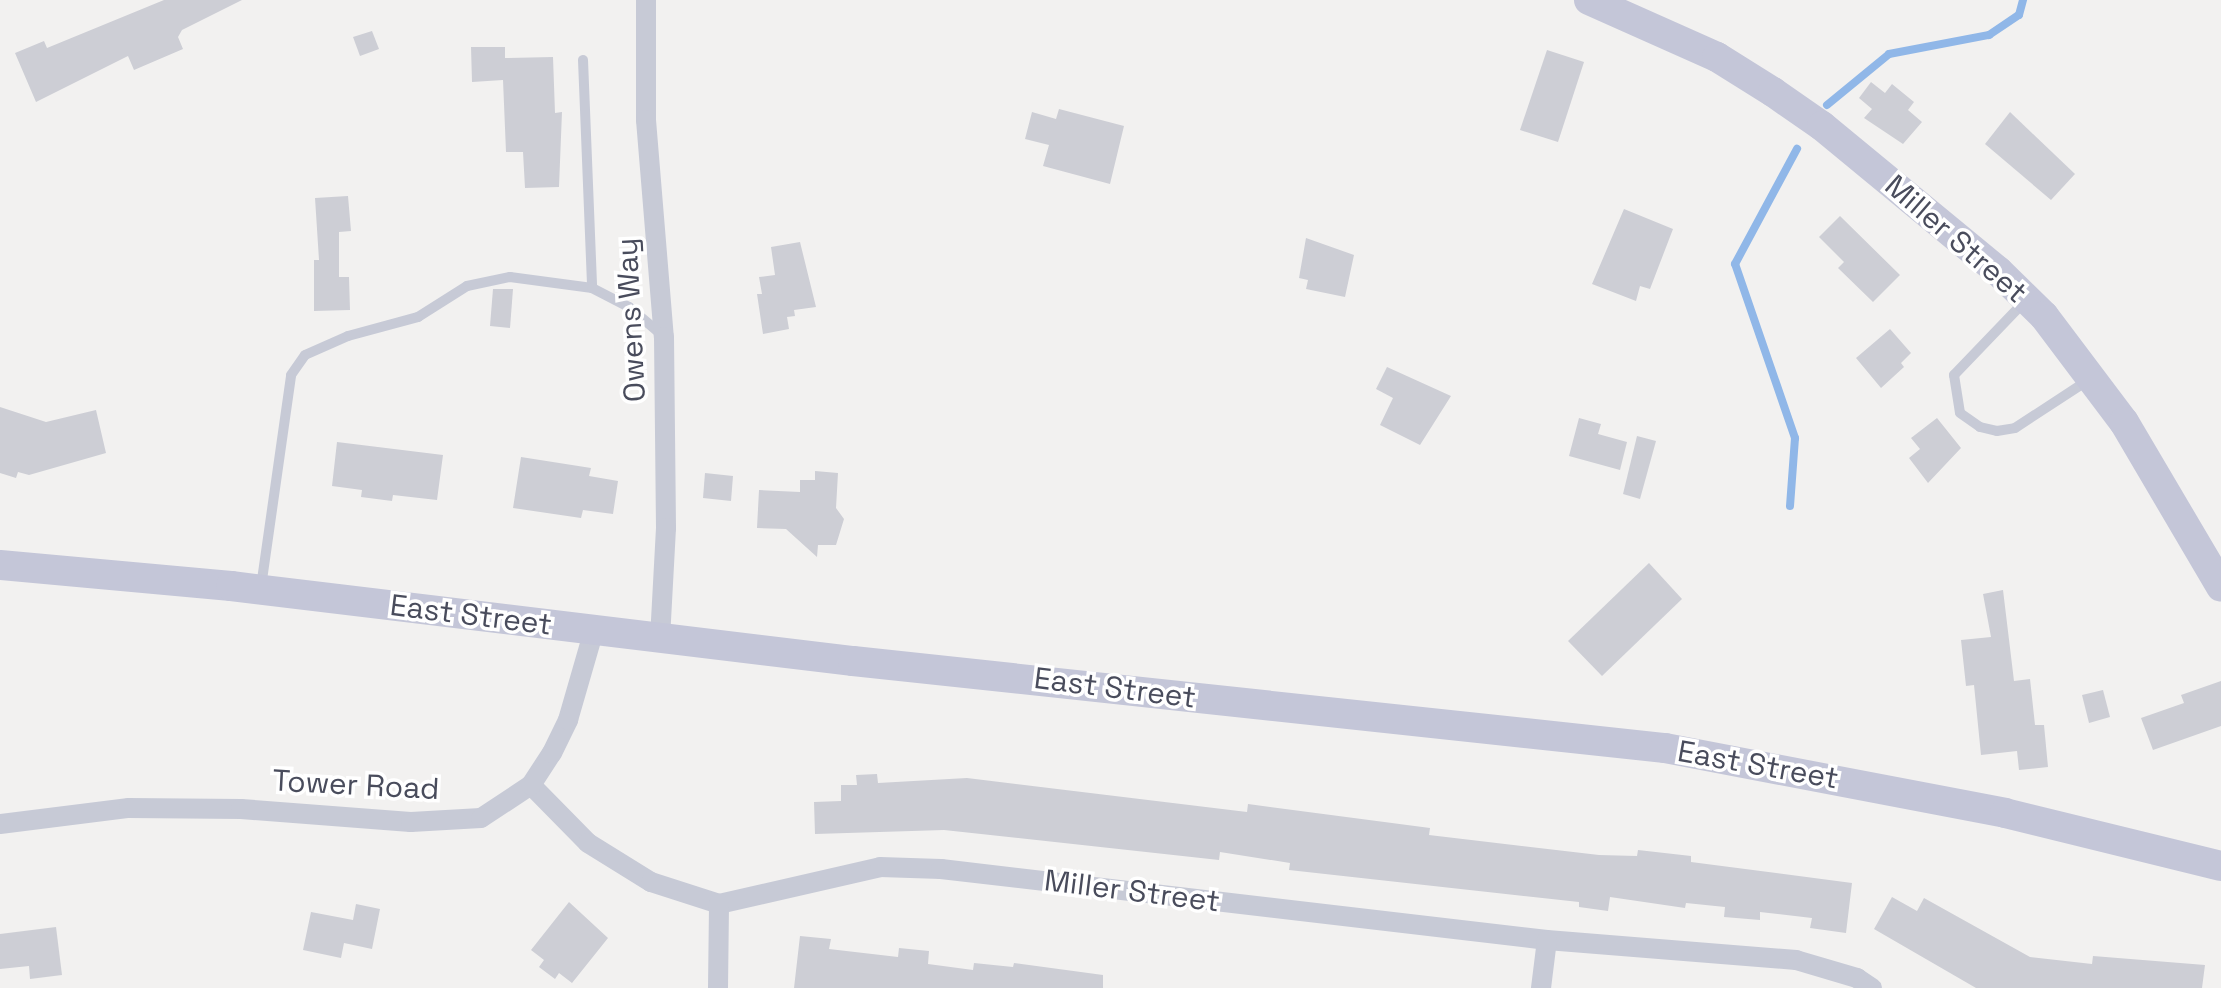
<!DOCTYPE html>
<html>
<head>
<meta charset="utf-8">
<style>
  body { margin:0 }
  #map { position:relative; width:2221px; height:988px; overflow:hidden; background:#f2f1f0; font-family:"Space Grotesk",sans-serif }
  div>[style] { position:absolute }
  .stream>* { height:8px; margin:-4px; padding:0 4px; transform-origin:4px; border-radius:4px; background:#90b7e8 }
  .building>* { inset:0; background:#cdced5 }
  .lane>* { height:10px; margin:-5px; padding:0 5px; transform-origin:5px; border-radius:5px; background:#c7cad6 }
  .street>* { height:20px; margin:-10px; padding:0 10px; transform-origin:10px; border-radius:10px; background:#c7cad6 }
  .secondary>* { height:30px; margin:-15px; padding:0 15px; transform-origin:15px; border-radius:15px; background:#c4c6d8 }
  span { translate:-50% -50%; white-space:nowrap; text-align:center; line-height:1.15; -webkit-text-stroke:7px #fff; paint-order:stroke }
  .street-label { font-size:30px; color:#494c5c }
</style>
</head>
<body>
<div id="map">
  <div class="stream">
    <i style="left:1827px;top:105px;width:80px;rotate:-39.4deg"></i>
    <i style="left:1889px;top:54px;width:102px;rotate:-10.8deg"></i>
    <i style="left:1989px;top:35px;width:36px;rotate:-34deg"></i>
    <i style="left:2019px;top:15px;width:16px;rotate:-75deg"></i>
    <i style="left:1790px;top:506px;width:68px;rotate:-85.8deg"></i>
    <i style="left:1795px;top:438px;width:184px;rotate:-109deg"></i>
    <i style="left:1735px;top:264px;width:131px;rotate:-61.7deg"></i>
  </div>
  <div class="building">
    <i style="clip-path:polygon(164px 0,242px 0,182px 30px,178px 37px,183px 49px,134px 70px,128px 56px,36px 102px,15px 53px,44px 41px,47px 48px)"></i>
    <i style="clip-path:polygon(372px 31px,379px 49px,360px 56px,353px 37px)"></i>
    <i style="clip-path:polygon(471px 47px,505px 47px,505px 58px,553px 57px,555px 113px,562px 112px,559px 187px,525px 188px,523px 152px,506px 152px,503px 80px,472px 82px)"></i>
    <i style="clip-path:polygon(1547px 50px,1584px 62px,1558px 142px,1520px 130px)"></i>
    <i style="clip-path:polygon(1871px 82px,1885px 93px,1892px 84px,1914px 102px,1908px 110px,1922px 122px,1903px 144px,1864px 118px,1872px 109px,1859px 98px)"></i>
    <i style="clip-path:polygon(1059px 109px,1124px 126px,1110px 184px,1043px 166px,1049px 145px,1025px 139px,1032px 112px,1056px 119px)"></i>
    <i style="clip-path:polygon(2010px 112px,2075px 174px,2051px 200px,1985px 144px)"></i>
    <i style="clip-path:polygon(348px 196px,351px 231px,339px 232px,339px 277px,349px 277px,350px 310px,314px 311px,314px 260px,319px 260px,315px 198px)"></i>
    <i style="clip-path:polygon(1624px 209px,1673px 229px,1650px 289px,1640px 286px,1636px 301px,1592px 284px)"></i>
    <i style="clip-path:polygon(1840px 216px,1900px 275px,1873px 302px,1838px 268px,1844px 262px,1819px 237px)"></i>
    <i style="clip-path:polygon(1306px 238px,1354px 255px,1345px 297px,1306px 289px,1308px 280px,1299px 278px)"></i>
    <i style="clip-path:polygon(800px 242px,816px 307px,794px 310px,795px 316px,787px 317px,789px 329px,763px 334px,757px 294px,762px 294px,759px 277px,775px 275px,771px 247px)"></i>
    <i style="clip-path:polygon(493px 289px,513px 289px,510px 328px,490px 326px)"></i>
    <i style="clip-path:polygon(1890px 329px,1911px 353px,1901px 363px,1904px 367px,1881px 388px,1856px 358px)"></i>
    <i style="clip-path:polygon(1387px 367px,1451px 396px,1420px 445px,1380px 425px,1393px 398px,1376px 389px)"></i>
    <i style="clip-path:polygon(0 407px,46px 422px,96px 410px,106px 453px,29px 475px,18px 472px,16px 478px,0 473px)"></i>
    <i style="clip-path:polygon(1579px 418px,1601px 424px,1598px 434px,1627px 442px,1620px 470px,1569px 456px)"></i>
    <i style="clip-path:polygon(1937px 418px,1961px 448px,1928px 483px,1909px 458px,1920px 449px,1911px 438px)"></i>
    <i style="clip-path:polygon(1637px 436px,1656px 441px,1640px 499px,1623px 494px)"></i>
    <i style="clip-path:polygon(337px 442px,443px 455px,437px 500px,393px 495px,392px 501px,361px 497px,362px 490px,332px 486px)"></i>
    <i style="clip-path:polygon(521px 457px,591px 468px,589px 476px,618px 481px,613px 514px,583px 510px,581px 518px,513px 508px)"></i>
    <i style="clip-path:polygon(815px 471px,838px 473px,836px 508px,844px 519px,836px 545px,818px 545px,817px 557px,786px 529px,757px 528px,759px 490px,800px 492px,800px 480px,815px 480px)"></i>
    <i style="clip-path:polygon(705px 473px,733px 476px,731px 501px,703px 498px)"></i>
    <i style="clip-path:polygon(1649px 563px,1682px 599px,1602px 676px,1568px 641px)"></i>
    <i style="clip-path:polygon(2003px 590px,2014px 681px,2030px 679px,2035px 725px,2044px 725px,2048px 767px,2019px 770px,2017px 751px,1981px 755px,1974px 685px,1966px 686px,1961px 640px,1991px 637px,1983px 594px)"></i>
    <i style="clip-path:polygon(2221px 681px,2221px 726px,2153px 750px,2141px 718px,2184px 703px,2181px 695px)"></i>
    <i style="clip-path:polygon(2103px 690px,2110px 717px,2089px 723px,2082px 695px)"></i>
    <i style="clip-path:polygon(877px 774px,878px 783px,967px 778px,1247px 812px,1248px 804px,1430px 828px,1429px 835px,1599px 855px,1637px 856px,1638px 850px,1691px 856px,1691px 862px,1852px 883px,1846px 933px,1810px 928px,1812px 918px,1760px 912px,1760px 920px,1724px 917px,1725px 907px,1686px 903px,1685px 908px,1610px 897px,1608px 911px,1579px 907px,1579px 902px,1289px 870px,1290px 863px,1220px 852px,1219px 860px,944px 830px,815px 834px,814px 802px,841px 801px,841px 785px,857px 785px,856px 775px)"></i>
    <i style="clip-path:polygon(1892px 897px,1917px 911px,1924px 898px,2030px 957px,2092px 964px,2093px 956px,2205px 965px,2202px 988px,1976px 988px,1874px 929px)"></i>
    <i style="clip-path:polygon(569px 902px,608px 938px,572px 983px,559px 973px,555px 979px,539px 967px,544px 960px,531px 950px)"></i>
    <i style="clip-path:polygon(356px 904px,380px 909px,372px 949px,344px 943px,341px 958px,303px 950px,311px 912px,353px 920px)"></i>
    <i style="clip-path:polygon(56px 927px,62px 975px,30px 979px,29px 966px,0 969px,0 934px)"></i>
    <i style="clip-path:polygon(800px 936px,831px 939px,829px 949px,898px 957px,899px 948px,929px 951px,928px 964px,973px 970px,974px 963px,1013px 967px,1014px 963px,1103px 975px,1103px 988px,794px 988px)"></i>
  </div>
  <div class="lane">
    <i style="left:583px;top:60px;width:228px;rotate:87.7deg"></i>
    <i style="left:2026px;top:300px;width:104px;rotate:133.8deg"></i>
    <i style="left:1954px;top:375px;width:38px;rotate:81deg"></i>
    <i style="left:1960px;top:413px;width:24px;rotate:35deg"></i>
    <i style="left:1980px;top:427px;width:17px;rotate:13deg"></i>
    <i style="left:1997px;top:431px;width:18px;rotate:-9deg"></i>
    <i style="left:2015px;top:428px;width:90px;rotate:-33.2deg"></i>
    <i style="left:261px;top:587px;width:214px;rotate:-81.9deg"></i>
    <i style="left:291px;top:375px;width:24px;rotate:-55deg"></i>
    <i style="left:305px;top:355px;width:47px;rotate:-23.8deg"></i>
    <i style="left:348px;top:336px;width:73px;rotate:-15.2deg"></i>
    <i style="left:418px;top:317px;width:58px;rotate:-32.3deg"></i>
    <i style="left:467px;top:286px;width:44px;rotate:-11.8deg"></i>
    <i style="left:510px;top:277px;width:83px;rotate:7.6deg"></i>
    <i style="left:592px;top:288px;width:42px;rotate:27.2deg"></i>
    <i style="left:629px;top:307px;width:43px;rotate:40.3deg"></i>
  </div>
  <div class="street">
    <i style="left:646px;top:0;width:120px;rotate:90deg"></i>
    <i style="left:646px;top:120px;width:218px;rotate:85.3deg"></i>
    <i style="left:664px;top:337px;width:191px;rotate:89.4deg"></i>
    <i style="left:666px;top:528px;width:110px;rotate:93.1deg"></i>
    <i style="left:531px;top:785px;width:81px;rotate:45.5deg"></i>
    <i style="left:588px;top:843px;width:74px;rotate:31.8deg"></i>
    <i style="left:651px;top:882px;width:71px;rotate:17.9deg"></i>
    <i style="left:719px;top:904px;width:165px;rotate:-12.9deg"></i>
    <i style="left:880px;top:867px;width:61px;rotate:1.9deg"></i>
    <i style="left:941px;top:869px;width:610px;rotate:6.68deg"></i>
    <i style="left:1547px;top:940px;width:250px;rotate:4.6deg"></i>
    <i style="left:1796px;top:960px;width:64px;rotate:16.4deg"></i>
    <i style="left:1857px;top:978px;width:18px;rotate:34deg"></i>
    <i style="left:0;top:824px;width:130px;rotate:-7.1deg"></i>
    <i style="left:129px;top:808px;width:112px;rotate:0.5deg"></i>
    <i style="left:241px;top:809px;width:170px;rotate:4.4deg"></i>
    <i style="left:411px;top:822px;width:70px;rotate:-3.3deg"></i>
    <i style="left:481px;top:818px;width:60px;rotate:-33.4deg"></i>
    <i style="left:531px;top:785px;width:38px;rotate:-57deg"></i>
    <i style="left:552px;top:753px;width:37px;rotate:-64deg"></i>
    <i style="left:568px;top:720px;width:94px;rotate:-73.9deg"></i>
    <i style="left:718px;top:988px;width:84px;rotate:-89.3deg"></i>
    <i style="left:1541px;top:988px;width:48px;rotate:-82.9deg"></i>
  </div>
  <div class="secondary">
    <i style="left:1589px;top:0;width:140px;rotate:24deg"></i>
    <i style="left:1717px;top:57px;width:66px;rotate:32deg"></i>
    <i style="left:1773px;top:92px;width:60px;rotate:34.8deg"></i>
    <i style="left:1822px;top:126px;width:228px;rotate:39.5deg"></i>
    <i style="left:1998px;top:271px;width:64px;rotate:44.4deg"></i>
    <i style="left:2044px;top:316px;width:133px;rotate:53deg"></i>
    <i style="left:2124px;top:422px;width:191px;rotate:59.5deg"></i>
    <i style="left:0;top:565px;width:232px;rotate:5.2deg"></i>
    <i style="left:231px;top:586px;width:627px;rotate:6.88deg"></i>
    <i style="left:853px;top:661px;width:817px;rotate:6.12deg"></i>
    <i style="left:1665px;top:748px;width:346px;rotate:10.8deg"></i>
    <i style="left:2005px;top:813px;width:222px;rotate:13.8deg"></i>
  </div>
  <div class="street-label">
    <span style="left:1956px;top:239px;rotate:41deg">Miller Street</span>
    <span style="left:631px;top:320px;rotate:-93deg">Owens Way</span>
    <span style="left:471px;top:615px;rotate:7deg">East Street</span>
    <span style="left:1115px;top:688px;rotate:7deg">East Street</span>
    <span style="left:1758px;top:765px;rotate:10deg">East Street</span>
    <span style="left:356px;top:785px;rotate:3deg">Tower Road</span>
    <span style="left:1132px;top:891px;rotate:7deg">Miller Street</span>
  </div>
</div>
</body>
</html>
